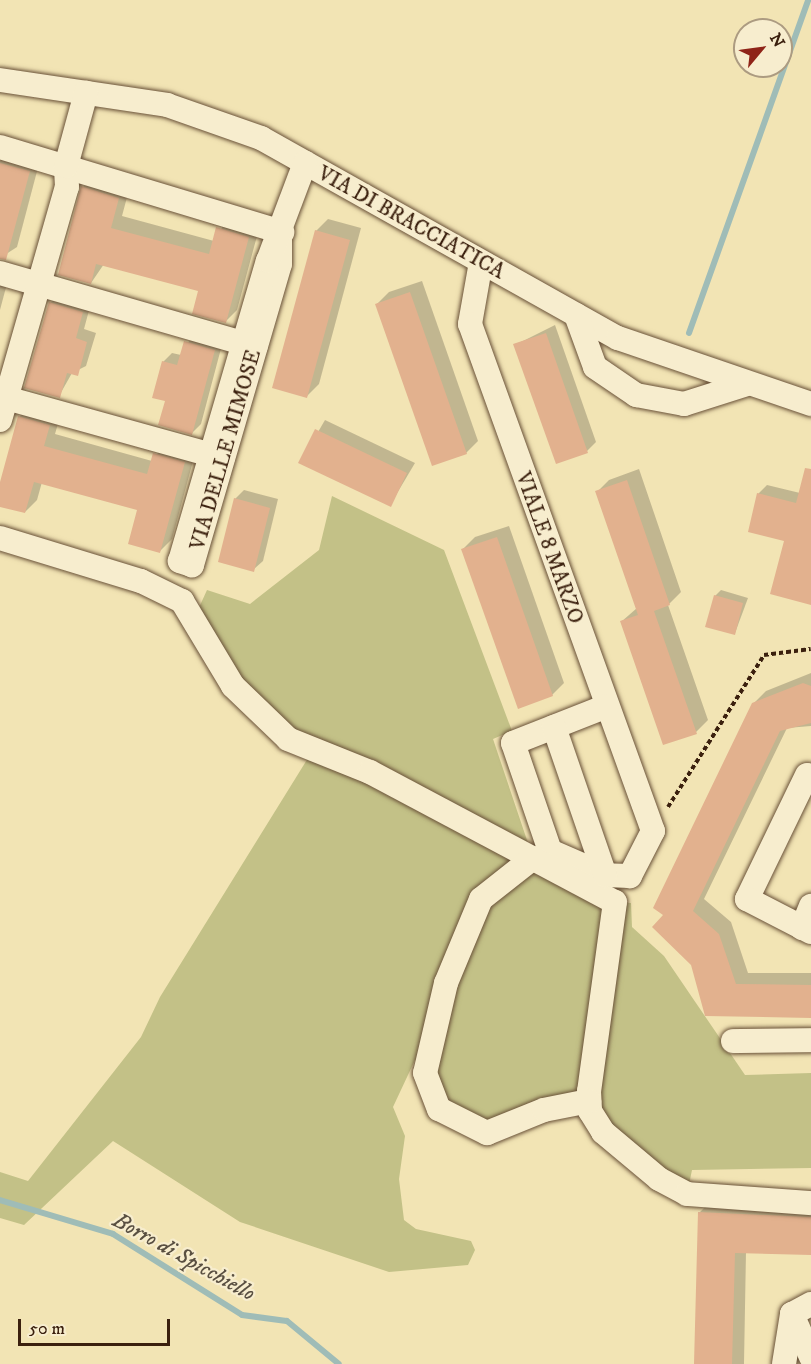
<!DOCTYPE html>
<html>
<head>
<meta charset="utf-8">
<style>
  body { margin:0 }
  #map { position:relative; width:811px; height:1364px; overflow:hidden; background:#f2e4b4; font-family:"IM FELL DW Pica",serif }
  div>[style] { position:absolute }
  .green>* { inset:0; background:#c3c187 }
  .shadow>* { inset:0; background:#0003 }
  .stream>* { height:6px; margin:-3px; padding:0 3px; transform-origin:3px; border-radius:3px; background:#9fbcb7 }
  .building>* { inset:0; background:#e2b18e }
  .path>* { height:4px; margin-top:-2px; transform-origin:0; background:repeating-linear-gradient(90deg,#3b200e 0 4.5px,transparent 0 7.5px) }
  .roads { filter:drop-shadow(0 0 2px #695138) drop-shadow(0 0 2px #695138) }
  .minor>* { height:24px; margin:-12px; padding:0 12px; transform-origin:12px; border-radius:12px; background:#f7edce }
  span { translate:-50% -50%; white-space:nowrap; text-align:center; line-height:1.15; -webkit-text-stroke:4.5px #f7edce; paint-order:stroke }
  .street-label { font-size:21px; color:#3b200e }
  .water-label { font-size:22px; color:#594f41; font-style:italic }
  .north { position:absolute; left:733px; top:18px; width:60px; height:60px; box-sizing:border-box; background:#f7edce; border:2px solid #ac9b81; border-radius:50%; rotate:61deg; font-size:16px; font-weight:700; line-height:24px; text-align:center; color:#3b200e }
  .north::after { content:''; display:block; margin:auto; width:21px; height:27px; background:#8f2418; clip-path:polygon(50% 0,100% 100%,50% 72%,0 100%) }
  .scale { position:absolute; left:18px; top:1319px; width:152px; height:27px; box-sizing:border-box; border:3px solid #3b200e; border-top:0; padding-left:8px; font-size:18px; line-height:21px; white-space:nowrap; color:#3b200e; -webkit-text-stroke:4px #f7edce; paint-order:stroke }
</style>
</head>
<body>
<div id="map">
  <div class="green">
    <i style="clip-path:polygon(332px 496px,444px 550px,512px 731px,493px 739px,533px 858px,615px 902px,631px 903px,632px 927px,664px 956px,745px 1075px,811px 1073px,811px 1168px,692px 1170px,687px 1194px,590px 1111px,504px 1130px,459px 1123px,415px 1060px,393px 1107px,405px 1136px,399px 1179px,404px 1220px,416px 1229px,471px 1241px,475px 1250px,468px 1265px,389px 1272px,240px 1222px,113px 1141px,24px 1225px,0 1218px,0 1172px,28px 1181px,141px 1037px,160px 997px,313px 750px,288px 739px,192px 623px,207px 590px,250px 604px,319px 550px)"></i>
  </div>
  <div class="shadow">
    <i style="clip-path:polygon(9px 152px,40px 160px,17px 247px,0 258px,0 161px)"></i>
    <i style="clip-path:polygon(95px 175px,130px 186px,122px 216px,214px 241px,229px 216px,260px 225px,237px 310px,225px 322px,200px 290px,104px 264px,91px 283px,83px 187px)"></i>
    <i style="clip-path:polygon(328px 219px,361px 228px,319px 384px,307px 396px,316px 231px)"></i>
    <i style="clip-path:polygon(0 271px,9px 276px,0 310px)"></i>
    <i style="clip-path:polygon(422px 281px,478px 441px,466px 453px,377px 304px,389px 292px)"></i>
    <i style="clip-path:polygon(59px 294px,91px 303px,84px 329px,96px 333px,86px 366px,72px 373px,59px 396px,50px 303px)"></i>
    <i style="clip-path:polygon(555px 325px,596px 442px,587px 451px,515px 345px)"></i>
    <i style="clip-path:polygon(194px 333px,223px 341px,201px 424px,192px 433px,166px 400px,163px 362px,172px 353px,181px 355px)"></i>
    <i style="clip-path:polygon(31px 405px,61px 413px,55px 434px,152px 461px,166px 442px,196px 450px,172px 539px,160px 551px,139px 509px,42px 482px,37px 500px,25px 512px,0 505px,19px 417px)"></i>
    <i style="clip-path:polygon(325px 420px,415px 463px,390px 505px,300px 463px)"></i>
    <i style="clip-path:polygon(639px 469px,681px 592px,668px 605px,708px 720px,696px 732px,621px 622px,637px 608px,597px 492px,609px 480px)"></i>
    <i style="clip-path:polygon(811px 484px,811px 603px,785px 540px,758px 494px,767px 485px,800px 493px)"></i>
    <i style="clip-path:polygon(244px 490px,278px 499px,263px 561px,253px 570px,235px 499px)"></i>
    <i style="clip-path:polygon(509px 526px,564px 683px,552px 695px,463px 549px,475px 537px)"></i>
    <i style="clip-path:polygon(721px 590px,748px 598px,735px 633px,715px 596px)"></i>
    <i style="clip-path:polygon(811px 673px,811px 726px,787px 728px,704px 899px,731px 922px,748px 973px,811px 973px,811px 1017px,706px 1014px,692px 964px,666px 914px,753px 704px,766px 691px)"></i>
    <i style="clip-path:polygon(711px 1201px,811px 1204px,811px 1254px,746px 1252px,744px 1364px,695px 1364px,699px 1213px)"></i>
  </div>
  <div class="stream">
    <i style="left:689px;top:333px;width:354px;rotate:-70.3deg"></i>
    <i style="left:0;top:1200px;width:118px;rotate:16.7deg"></i>
    <i style="left:113px;top:1234px;width:152px;rotate:32.1deg"></i>
    <i style="left:242px;top:1315px;width:45px;rotate:7.6deg"></i>
    <i style="left:287px;top:1321px;width:67px;rotate:39.6deg"></i>
  </div>
  <div class="building">
    <i style="clip-path:polygon(0 163px,30px 171px,6px 260px,0 259px)"></i>
    <i style="clip-path:polygon(81px 186px,119px 198px,111px 228px,209px 254px,216px 227px,249px 237px,226px 323px,192px 314px,198px 291px,96px 264px,91px 284px,58px 275px)"></i>
    <i style="clip-path:polygon(315px 230px,350px 240px,307px 398px,272px 388px)"></i>
    <i style="clip-path:polygon(410px 292px,467px 454px,432px 466px,375px 304px)"></i>
    <i style="clip-path:polygon(49px 302px,83px 312px,76px 338px,87px 342px,78px 376px,67px 373px,60px 398px,24px 388px)"></i>
    <i style="clip-path:polygon(546px 333px,588px 453px,556px 464px,513px 344px)"></i>
    <i style="clip-path:polygon(184px 341px,215px 350px,192px 435px,158px 425px,165px 401px,152px 398px,162px 361px,177px 365px)"></i>
    <i style="clip-path:polygon(18px 416px,50px 425px,44px 446px,147px 474px,153px 453px,185px 462px,160px 553px,128px 544px,137px 510px,34px 482px,25px 513px,0 507px,0 482px)"></i>
    <i style="clip-path:polygon(315px 429px,407px 473px,391px 507px,298px 463px)"></i>
    <i style="clip-path:polygon(805px 468px,811px 469px,811px 605px,770px 594px,784px 541px,748px 532px,757px 493px,796px 503px)"></i>
    <i style="clip-path:polygon(627px 480px,670px 605px,654px 611px,697px 734px,663px 745px,620px 621px,638px 615px,595px 491px)"></i>
    <i style="clip-path:polygon(234px 498px,270px 508px,254px 572px,218px 562px)"></i>
    <i style="clip-path:polygon(497px 537px,553px 696px,518px 709px,461px 549px)"></i>
    <i style="clip-path:polygon(714px 595px,743px 603px,735px 635px,705px 627px)"></i>
    <i style="clip-path:polygon(803px 683px,811px 686px,811px 723px,780px 731px,693px 911px,719px 934px,736px 984px,811px 985px,811px 1018px,705px 1016px,691px 965px,652px 927px,663px 915px,653px 908px,752px 703px)"></i>
    <i style="clip-path:polygon(698px 1212px,811px 1217px,811px 1255px,735px 1253px,732px 1364px,694px 1364px)"></i>
  </div>
  <div class="path">
    <i style="left:668px;top:807px;width:180px;rotate:-57.7deg"></i>
    <i style="left:764px;top:655px;width:47px;rotate:-7.3deg"></i>
  </div>
  <div class="roads">
    <div class="minor">
      <i style="left:0;top:80px;width:169px;rotate:8.5deg"></i>
      <i style="left:167px;top:105px;width:100px;rotate:19.3deg"></i>
      <i style="left:261px;top:138px;width:409px;rotate:29.3deg"></i>
      <i style="left:618px;top:338px;width:204px;rotate:18.9deg"></i>
      <i style="left:0;top:147px;width:295px;rotate:16.8deg"></i>
      <i style="left:280px;top:238px;width:26px;rotate:90deg"></i>
      <i style="left:280px;top:264px;width:314px;rotate:106.3deg"></i>
      <i style="left:192px;top:565px;width:13px;rotate:-162deg"></i>
      <i style="left:180px;top:561px;width:313px;rotate:-73.7deg"></i>
      <i style="left:268px;top:261px;width:105px;rotate:-69.3deg"></i>
      <i style="left:481px;top:262px;width:63px;rotate:100.1deg"></i>
      <i style="left:470px;top:324px;width:539px;rotate:70.15deg"></i>
      <i style="left:653px;top:831px;width:51px;rotate:117.1deg"></i>
      <i style="left:630px;top:876px;width:25px;rotate:-178deg"></i>
      <i style="left:605px;top:875px;width:60px;rotate:-156.4deg"></i>
      <i style="left:550px;top:851px;width:114px;rotate:-108.9deg"></i>
      <i style="left:513px;top:743px;width:101px;rotate:-21.5deg"></i>
      <i style="left:0;top:273px;width:266px;rotate:16.1deg"></i>
      <i style="left:576px;top:315px;width:55px;rotate:69.9deg"></i>
      <i style="left:595px;top:367px;width:50px;rotate:34.3deg"></i>
      <i style="left:636px;top:395px;width:49px;rotate:10.6deg"></i>
      <i style="left:684px;top:404px;width:66px;rotate:-17.6deg"></i>
      <i style="left:6px;top:398px;width:225px;rotate:15.5deg"></i>
      <i style="left:0;top:420px;width:242px;rotate:-74deg"></i>
      <i style="left:67px;top:187px;width:21px;rotate:-93deg"></i>
      <i style="left:66px;top:166px;width:76px;rotate:-74.7deg"></i>
      <i style="left:0;top:538px;width:147px;rotate:17deg"></i>
      <i style="left:141px;top:581px;width:46px;rotate:26deg"></i>
      <i style="left:182px;top:601px;width:99px;rotate:59deg"></i>
      <i style="left:233px;top:686px;width:76px;rotate:43.9deg"></i>
      <i style="left:288px;top:739px;width:88px;rotate:21.9deg"></i>
      <i style="left:370px;top:772px;width:277px;rotate:28deg"></i>
      <i style="left:615px;top:902px;width:191px;rotate:97.8deg"></i>
      <i style="left:589px;top:1091px;width:20px;rotate:87deg"></i>
      <i style="left:590px;top:1111px;width:25px;rotate:58deg"></i>
      <i style="left:603px;top:1132px;width:73px;rotate:40deg"></i>
      <i style="left:659px;top:1179px;width:32px;rotate:28deg"></i>
      <i style="left:687px;top:1194px;width:124px;rotate:4.2deg"></i>
      <i style="left:554px;top:727px;width:157px;rotate:71deg"></i>
      <i style="left:811px;top:777px;width:4px;rotate:-153deg"></i>
      <i style="left:807px;top:775px;width:138px;rotate:115.8deg"></i>
      <i style="left:747px;top:899px;width:72px;rotate:27.3deg"></i>
      <i style="left:533px;top:858px;width:66px;rotate:141.7deg"></i>
      <i style="left:481px;top:899px;width:91px;rotate:112.6deg"></i>
      <i style="left:446px;top:983px;width:92px;rotate:103.1deg"></i>
      <i style="left:425px;top:1073px;width:39px;rotate:69deg"></i>
      <i style="left:439px;top:1109px;width:54px;rotate:26.6deg"></i>
      <i style="left:487px;top:1133px;width:61px;rotate:-22deg"></i>
      <i style="left:544px;top:1110px;width:46px;rotate:-11.3deg"></i>
      <i style="left:802px;top:928px;width:24px;rotate:-68deg"></i>
      <i style="left:733px;top:1041px;width:78px;rotate:-0.7deg"></i>
      <i style="left:792px;top:1314px;width:47px;rotate:66.2deg"></i>
      <i style="left:792px;top:1314px;width:21px;rotate:-28deg"></i>
      <i style="left:784px;top:1364px;width:51px;rotate:-80.9deg"></i>
    </div>
  </div>
  <div class="street-label">
    <span style="left:411px;top:223px;rotate:29deg">VIA DI BRACCIATICA</span>
    <span style="left:226px;top:450px;rotate:-74deg">VIA DELLE MIMOSE</span>
    <span style="left:549px;top:548px;rotate:70deg">VIALE 8 MARZO</span>
  </div>
  <div class="water-label">
    <span style="left:184px;top:1257px;rotate:29deg">Borro di Spicchiello</span>
  </div>
  <div class="north">N</div>
  <div class="scale">50 m</div>
</div>
</body>
</html>
